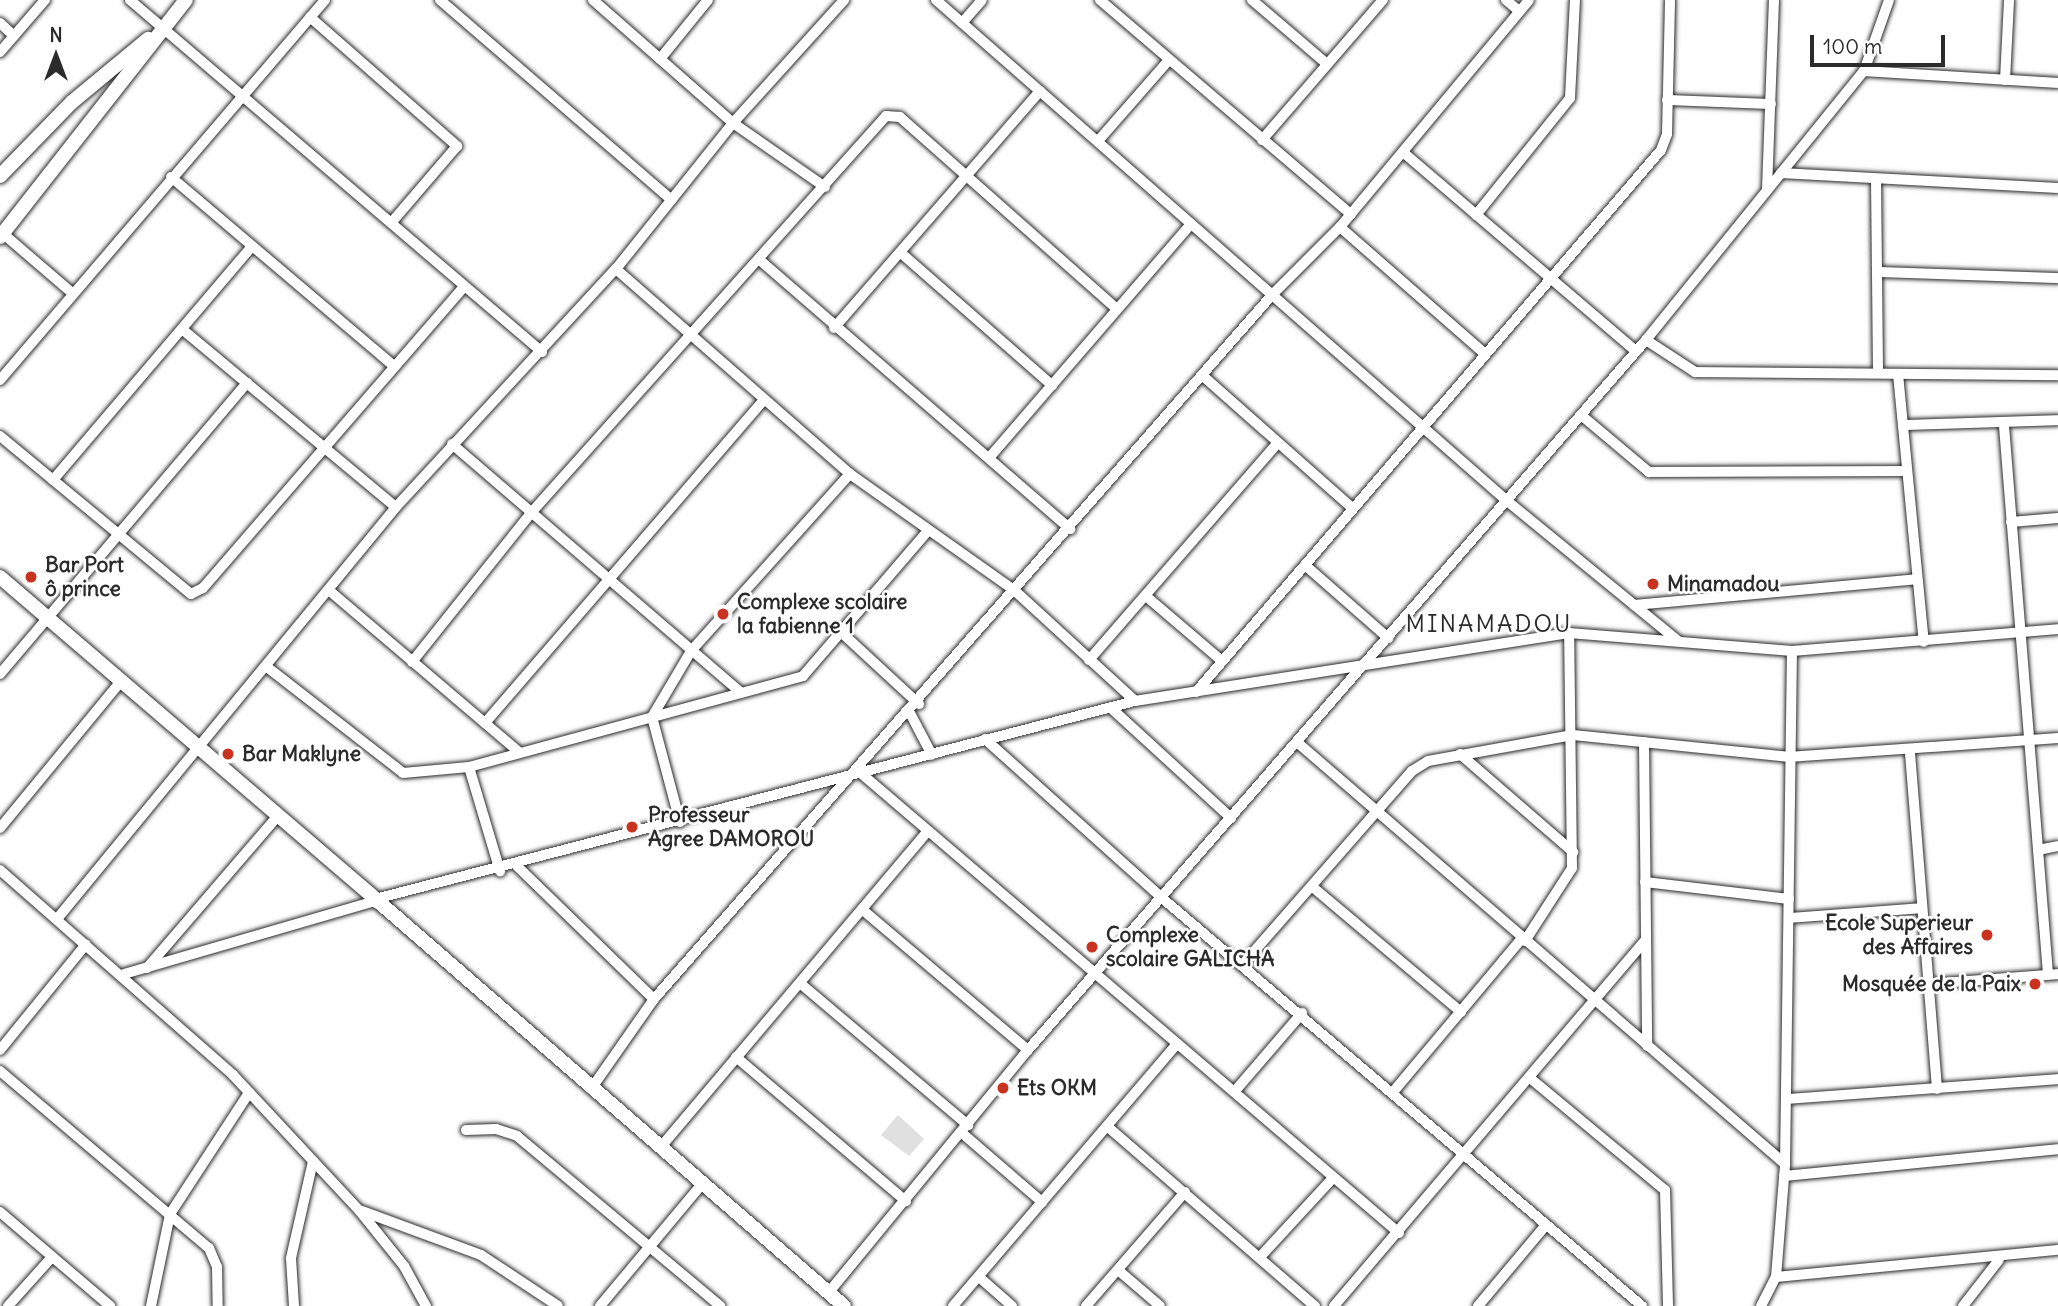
<!DOCTYPE html>
<html>
<head>
<meta charset="utf-8">
<style>
  body { margin:0 }
  #map { position:relative; width:2058px; height:1306px; overflow:hidden; background:#fff; font-family:Delius,sans-serif }
  div>[style] { position:absolute }
  .green>* { inset:0; background:#e0e0e0 }
  .roads { filter:drop-shadow(0 0 2px #2b2b2b) drop-shadow(0 0 2px #2b2b2b) }
  .street>* { height:10px; margin:-5px; padding:0 5px; transform-origin:5px; border-radius:5px; background:#fff }
  .secondary>* { height:14px; margin:-7px; padding:0 7px; transform-origin:7px; border-radius:7px; background:#fff }
  .dots>* { width:19px; height:19px; translate:-50% -50%; box-sizing:border-box; border:4px solid #fff; border-radius:50% }
  span { translate:-50% -50%; white-space:nowrap; text-align:center; line-height:1.15; -webkit-text-stroke:5px #fff; paint-order:stroke }
  .poi-label { font-size:21px; color:#2b2b2b; font-weight:700 }
  .left { translate:0 -50%; text-align:left }
  .right { translate:-100% -50%; text-align:right }
  .quarter-label { font-size:24px; color:#2b2b2b; letter-spacing:2px }
  .north { position:absolute; left:21px; top:21px; width:70px; height:70px; -webkit-text-stroke:5px #fff; paint-order:stroke; rotate:0deg; font-size:19px; font-weight:700; line-height:28px; text-align:center; color:#2b2b2b }
  .north::after { content:''; display:block; margin:auto; width:24px; height:32px; background:#2b2b2b; clip-path:polygon(50% 0,100% 100%,50% 72%,0 100%) }
  .scale { position:absolute; left:1810px; top:35px; width:135px; height:32px; box-sizing:border-box; border:4px solid #2b2b2b; border-top:0; padding-left:9px; font-size:21px; line-height:24px; white-space:nowrap; color:#2b2b2b; -webkit-text-stroke:5px #fff; paint-order:stroke }
</style>
</head>
<body>
<div id="map">
  <div class="green">
    <i style="clip-path:polygon(898px 1115px,924px 1139px,909px 1156px,881px 1135px)"></i>
  </div>
  <div class="roads">
    <div class="street">
      <i style="left:130px;top:0;width:542px;rotate:40.51deg"></i>
      <i style="left:440px;top:0;width:306px;rotate:40.8deg"></i>
      <i style="left:593px;top:0;width:186px;rotate:41.3deg"></i>
      <i style="left:733px;top:123px;width:112px;rotate:34.8deg"></i>
      <i style="left:936px;top:0;width:758px;rotate:41.26deg"></i>
      <i style="left:1506px;top:500px;width:222px;rotate:39.3deg"></i>
      <i style="left:1100px;top:0;width:330px;rotate:40.5deg"></i>
      <i style="left:1252px;top:0;width:99px;rotate:40.5deg"></i>
      <i style="left:1506px;top:0;width:17px;rotate:40deg"></i>
      <i style="left:310px;top:17px;width:196px;rotate:41.3deg"></i>
      <i style="left:457px;top:146px;width:101px;rotate:130.6deg"></i>
      <i style="left:0;top:23px;width:19px;rotate:43deg"></i>
      <i style="left:962px;top:23px;width:30px;rotate:-49deg"></i>
      <i style="left:0;top:52px;width:69px;rotate:-49.1deg"></i>
      <i style="left:660px;top:59px;width:76px;rotate:-50.9deg"></i>
      <i style="left:1864px;top:71px;width:194px;rotate:3.5deg"></i>
      <i style="left:2005px;top:80px;width:80px;rotate:-87.1deg"></i>
      <i style="left:1667px;top:100px;width:104px;rotate:2.2deg"></i>
      <i style="left:1262px;top:140px;width:185px;rotate:-49.2deg"></i>
      <i style="left:1098px;top:141px;width:108px;rotate:-48.8deg"></i>
      <i style="left:1404px;top:153px;width:305px;rotate:40.5deg"></i>
      <i style="left:1781px;top:173px;width:277px;rotate:3.1deg"></i>
      <i style="left:171px;top:177px;width:292px;rotate:40.3deg"></i>
      <i style="left:1876px;top:179px;width:194px;rotate:89.4deg"></i>
      <i style="left:1767px;top:190px;width:190px;rotate:-87.9deg"></i>
      <i style="left:1476px;top:215px;width:150px;rotate:-51.2deg"></i>
      <i style="left:1570px;top:98px;width:98px;rotate:-87.1deg"></i>
      <i style="left:1340px;top:227px;width:193px;rotate:41.2deg"></i>
      <i style="left:0;top:231px;width:94px;rotate:40.7deg"></i>
      <i style="left:901px;top:253px;width:201px;rotate:41.2deg"></i>
      <i style="left:762px;top:262px;width:408px;rotate:40.9deg"></i>
      <i style="left:616px;top:269px;width:311px;rotate:41.2deg"></i>
      <i style="left:850px;top:474px;width:201px;rotate:35.3deg"></i>
      <i style="left:1014px;top:590px;width:164px;rotate:42.5deg"></i>
      <i style="left:1877px;top:272px;width:181px;rotate:1.9deg"></i>
      <i style="left:834px;top:328px;width:314px;rotate:-49deg"></i>
      <i style="left:182px;top:329px;width:278px;rotate:39.8deg"></i>
      <i style="left:1646px;top:340px;width:59px;rotate:33.1deg"></i>
      <i style="left:1695px;top:372px;width:363px;rotate:0.5deg"></i>
      <i style="left:1898px;top:374px;width:269px;rotate:84.5deg"></i>
      <i style="left:1203px;top:376px;width:199px;rotate:41.5deg"></i>
      <i style="left:0;top:380px;width:500px;rotate:-49.46deg"></i>
      <i style="left:1581px;top:415px;width:89px;rotate:40deg"></i>
      <i style="left:1649px;top:472px;width:258px;rotate:-0.2deg"></i>
      <i style="left:1903px;top:425px;width:155px;rotate:-1.8deg"></i>
      <i style="left:2004px;top:426px;width:550px;rotate:85.41deg"></i>
      <i style="left:0;top:436px;width:248px;rotate:39.6deg"></i>
      <i style="left:191px;top:594px;width:13px;rotate:-27deg"></i>
      <i style="left:203px;top:588px;width:398px;rotate:-49.1deg"></i>
      <i style="left:452px;top:444px;width:381px;rotate:40.7deg"></i>
      <i style="left:989px;top:458px;width:309px;rotate:-49.2deg"></i>
      <i style="left:53px;top:480px;width:307px;rotate:-49.6deg"></i>
      <i style="left:2011px;top:522px;width:47px;rotate:-4.9deg"></i>
      <i style="left:1305px;top:565px;width:111px;rotate:41.3deg"></i>
      <i style="left:331px;top:592px;width:248px;rotate:40.4deg"></i>
      <i style="left:1147px;top:597px;width:99px;rotate:40.5deg"></i>
      <i style="left:1634px;top:605px;width:284px;rotate:-5.2deg"></i>
      <i style="left:842px;top:633px;width:105px;rotate:42.7deg"></i>
      <i style="left:1089px;top:660px;width:286px;rotate:-49deg"></i>
      <i style="left:412px;top:662px;width:189px;rotate:-51.4deg"></i>
      <i style="left:530px;top:514px;width:534px;rotate:-48.19deg"></i>
      <i style="left:886px;top:116px;width:14px;rotate:4deg"></i>
      <i style="left:900px;top:117px;width:288px;rotate:41.5deg"></i>
      <i style="left:267px;top:667px;width:172px;rotate:37.9deg"></i>
      <i style="left:403px;top:773px;width:66px;rotate:-5.2deg"></i>
      <i style="left:469px;top:767px;width:346px;rotate:-15.2deg"></i>
      <i style="left:803px;top:676px;width:190px;rotate:-49.3deg"></i>
      <i style="left:0;top:674px;width:382px;rotate:-49.7deg"></i>
      <i style="left:1196px;top:692px;width:714px;rotate:-49.37deg"></i>
      <i style="left:1661px;top:150px;width:17px;rotate:-69deg"></i>
      <i style="left:1667px;top:134px;width:134px;rotate:-88.7deg"></i>
      <i style="left:1111px;top:708px;width:163px;rotate:42.5deg"></i>
      <i style="left:910px;top:713px;width:47px;rotate:62.4deg"></i>
      <i style="left:485px;top:723px;width:425px;rotate:-49.2deg"></i>
      <i style="left:985px;top:739px;width:238px;rotate:41.9deg"></i>
      <i style="left:1162px;top:898px;width:630px;rotate:40.36deg"></i>
      <i style="left:1644px;top:742px;width:304px;rotate:89.4deg"></i>
      <i style="left:1298px;top:743px;width:644px;rotate:40.84deg"></i>
      <i style="left:1910px;top:753px;width:337px;rotate:85.4deg"></i>
      <i style="left:1460px;top:754px;width:150px;rotate:40.9deg"></i>
      <i style="left:469px;top:767px;width:109px;rotate:73.4deg"></i>
      <i style="left:863px;top:775px;width:705px;rotate:40.51deg"></i>
      <i style="left:680px;top:822px;width:109px;rotate:-104.9deg"></i>
      <i style="left:652px;top:717px;width:77px;rotate:-59.4deg"></i>
      <i style="left:691px;top:651px;width:238px;rotate:-48.1deg"></i>
      <i style="left:0;top:828px;width:190px;rotate:-50.5deg"></i>
      <i style="left:2038px;top:850px;width:20px;rotate:-11deg"></i>
      <i style="left:517px;top:866px;width:191px;rotate:44.2deg"></i>
      <i style="left:0;top:870px;width:310px;rotate:41.3deg"></i>
      <i style="left:233px;top:1075px;width:185px;rotate:47deg"></i>
      <i style="left:359px;top:1210px;width:72px;rotate:51.2deg"></i>
      <i style="left:404px;top:1266px;width:46px;rotate:61.2deg"></i>
      <i style="left:1645px;top:882px;width:145px;rotate:6.7deg"></i>
      <i style="left:1315px;top:889px;width:191px;rotate:40.1deg"></i>
      <i style="left:379px;top:898px;width:781px;rotate:-14.61deg"></i>
      <i style="left:1135px;top:701px;width:439px;rotate:-8.9deg"></i>
      <i style="left:1569px;top:633px;width:224px;rotate:4.6deg"></i>
      <i style="left:1792px;top:651px;width:267px;rotate:-4.7deg"></i>
      <i style="left:864px;top:911px;width:215px;rotate:40.3deg"></i>
      <i style="left:1789px;top:918px;width:133px;rotate:-4.3deg"></i>
      <i style="left:57px;top:919px;width:534px;rotate:-50.55deg"></i>
      <i style="left:396px;top:507px;width:324px;rotate:-47.3deg"></i>
      <i style="left:616px;top:269px;width:187px;rotate:-51.3deg"></i>
      <i style="left:733px;top:123px;width:166px;rotate:-47.9deg"></i>
      <i style="left:1525px;top:941px;width:87px;rotate:-57.2deg"></i>
      <i style="left:1572px;top:868px;width:235px;rotate:-90.7deg"></i>
      <i style="left:1243px;top:964px;width:257px;rotate:-48.8deg"></i>
      <i style="left:1412px;top:771px;width:19px;rotate:-32deg"></i>
      <i style="left:1428px;top:761px;width:147px;rotate:-10.2deg"></i>
      <i style="left:1573px;top:735px;width:216px;rotate:5.8deg"></i>
      <i style="left:1788px;top:757px;width:271px;rotate:-4deg"></i>
      <i style="left:147px;top:968px;width:199px;rotate:-49.3deg"></i>
      <i style="left:124px;top:974px;width:258px;rotate:-16.2deg"></i>
      <i style="left:801px;top:984px;width:219px;rotate:40.2deg"></i>
      <i style="left:1929px;top:984px;width:129px;rotate:-4.4deg"></i>
      <i style="left:0;top:1050px;width:136px;rotate:-50.9deg"></i>
      <i style="left:736px;top:1057px;width:223px;rotate:40.3deg"></i>
      <i style="left:0;top:1071px;width:274px;rotate:40.3deg"></i>
      <i style="left:209px;top:1248px;width:21px;rotate:67deg"></i>
      <i style="left:217px;top:1267px;width:39px;rotate:89deg"></i>
      <i style="left:1530px;top:1078px;width:175px;rotate:39.7deg"></i>
      <i style="left:1665px;top:1190px;width:116px;rotate:88.5deg"></i>
      <i style="left:591px;top:1089px;width:110px;rotate:-55deg"></i>
      <i style="left:654px;top:999px;width:937px;rotate:-48.72deg"></i>
      <i style="left:1272px;top:295px;width:96px;rotate:-45deg"></i>
      <i style="left:1340px;top:227px;width:295px;rotate:-50.2deg"></i>
      <i style="left:1235px;top:1091px;width:103px;rotate:-49.3deg"></i>
      <i style="left:1393px;top:1092px;width:201px;rotate:-50deg"></i>
      <i style="left:1787px;top:1099px;width:272px;rotate:-4.2deg"></i>
      <i style="left:1108px;top:1127px;width:274px;rotate:40.9deg"></i>
      <i style="left:466px;top:1130px;width:30px;rotate:-2deg"></i>
      <i style="left:496px;top:1129px;width:22px;rotate:18deg"></i>
      <i style="left:517px;top:1136px;width:265px;rotate:39.9deg"></i>
      <i style="left:962px;top:1133px;width:106px;rotate:40.8deg"></i>
      <i style="left:660px;top:1148px;width:411px;rotate:-49.8deg"></i>
      <i style="left:1784px;top:1176px;width:275px;rotate:-5.6deg"></i>
      <i style="left:362px;top:1211px;width:127px;rotate:20.3deg"></i>
      <i style="left:481px;top:1255px;width:92px;rotate:33.5deg"></i>
      <i style="left:0;top:1212px;width:145px;rotate:40.5deg"></i>
      <i style="left:1260px;top:1257px;width:108px;rotate:-47.3deg"></i>
      <i style="left:1118px;top:1270px;width:55px;rotate:40.6deg"></i>
      <i style="left:979px;top:1277px;width:44px;rotate:41.3deg"></i>
      <i style="left:1776px;top:1277px;width:283px;rotate:-5.5deg"></i>
      <i style="left:829px;top:1292px;width:313px;rotate:-50.6deg"></i>
      <i style="left:1028px;top:1050px;width:941px;rotate:-48.96deg"></i>
      <i style="left:1646px;top:340px;width:346px;rotate:-51deg"></i>
      <i style="left:1864px;top:71px;width:75px;rotate:-70.6deg"></i>
      <i style="left:8px;top:1306px;width:66px;rotate:-48.1deg"></i>
      <i style="left:151px;top:1306px;width:94px;rotate:-78.3deg"></i>
      <i style="left:170px;top:1214px;width:145px;rotate:-56.9deg"></i>
      <i style="left:294px;top:1306px;width:48px;rotate:-93.6deg"></i>
      <i style="left:291px;top:1258px;width:99px;rotate:-77.2deg"></i>
      <i style="left:600px;top:1306px;width:160px;rotate:-50.1deg"></i>
      <i style="left:953px;top:1306px;width:345px;rotate:-49.5deg"></i>
      <i style="left:1086px;top:1306px;width:151px;rotate:-49deg"></i>
      <i style="left:1334px;top:1306px;width:481px;rotate:-49.6deg"></i>
      <i style="left:1478px;top:1306px;width:106px;rotate:-50deg"></i>
      <i style="left:1761px;top:1306px;width:33px;rotate:-63deg"></i>
      <i style="left:1776px;top:1277px;width:113px;rotate:-85.4deg"></i>
      <i style="left:1785px;top:1164px;width:513px;rotate:-89.22deg"></i>
      <i style="left:1963px;top:1306px;width:58px;rotate:-52deg"></i>
    </div>
    <div class="secondary">
      <i style="left:0;top:176px;width:103px;rotate:-45.8deg"></i>
      <i style="left:72px;top:102px;width:99px;rotate:-39.7deg"></i>
      <i style="left:0;top:237px;width:301px;rotate:-51.9deg"></i>
      <i style="left:0;top:577px;width:490px;rotate:40.6deg"></i>
      <i style="left:378px;top:902px;width:8px;rotate:-135deg"></i>
      <i style="left:372px;top:896px;width:625px;rotate:40.98deg"></i>
    </div>
  </div>
  <div class="dots">
    <i style="left:31px;top:577px;background:#c8321e"></i>
    <i style="left:1653px;top:584px;background:#c8321e"></i>
    <i style="left:723px;top:614px;background:#c8321e"></i>
    <i style="left:228px;top:754px;background:#c8321e"></i>
    <i style="left:632px;top:827px;background:#c8321e"></i>
    <i style="left:1987px;top:935px;background:#c8321e"></i>
    <i style="left:1092px;top:947px;background:#c8321e"></i>
    <i style="left:2035px;top:984px;background:#c8321e"></i>
    <i style="left:1003px;top:1088px;background:#c8321e"></i>
  </div>
  <div class="poi-label">
    <span class="left" style="left:45px;top:577px">Bar Port<br>ô prince</span>
    <span class="left" style="left:1667px;top:584px">Minamadou</span>
    <span class="left" style="left:737px;top:614px">Complexe scolaire<br>la fabienne 1</span>
    <span class="left" style="left:242px;top:754px">Bar Maklyne</span>
    <span class="left" style="left:648px;top:827px">Professeur<br>Agree DAMOROU</span>
    <span class="right" style="left:1973px;top:935px">Ecole Superieur<br>des Affaires</span>
    <span class="left" style="left:1106px;top:947px">Complexe<br>scolaire GALICHA</span>
    <span class="right" style="left:2021px;top:984px">Mosquée de la Paix</span>
    <span class="left" style="left:1017px;top:1088px">Ets OKM</span>
  </div>
  <div class="quarter-label">
    <span style="left:1489px;top:624px">MINAMADOU</span>
  </div>
  <div class="north">N</div>
  <div class="scale">100 m</div>
</div>
</body>
</html>
